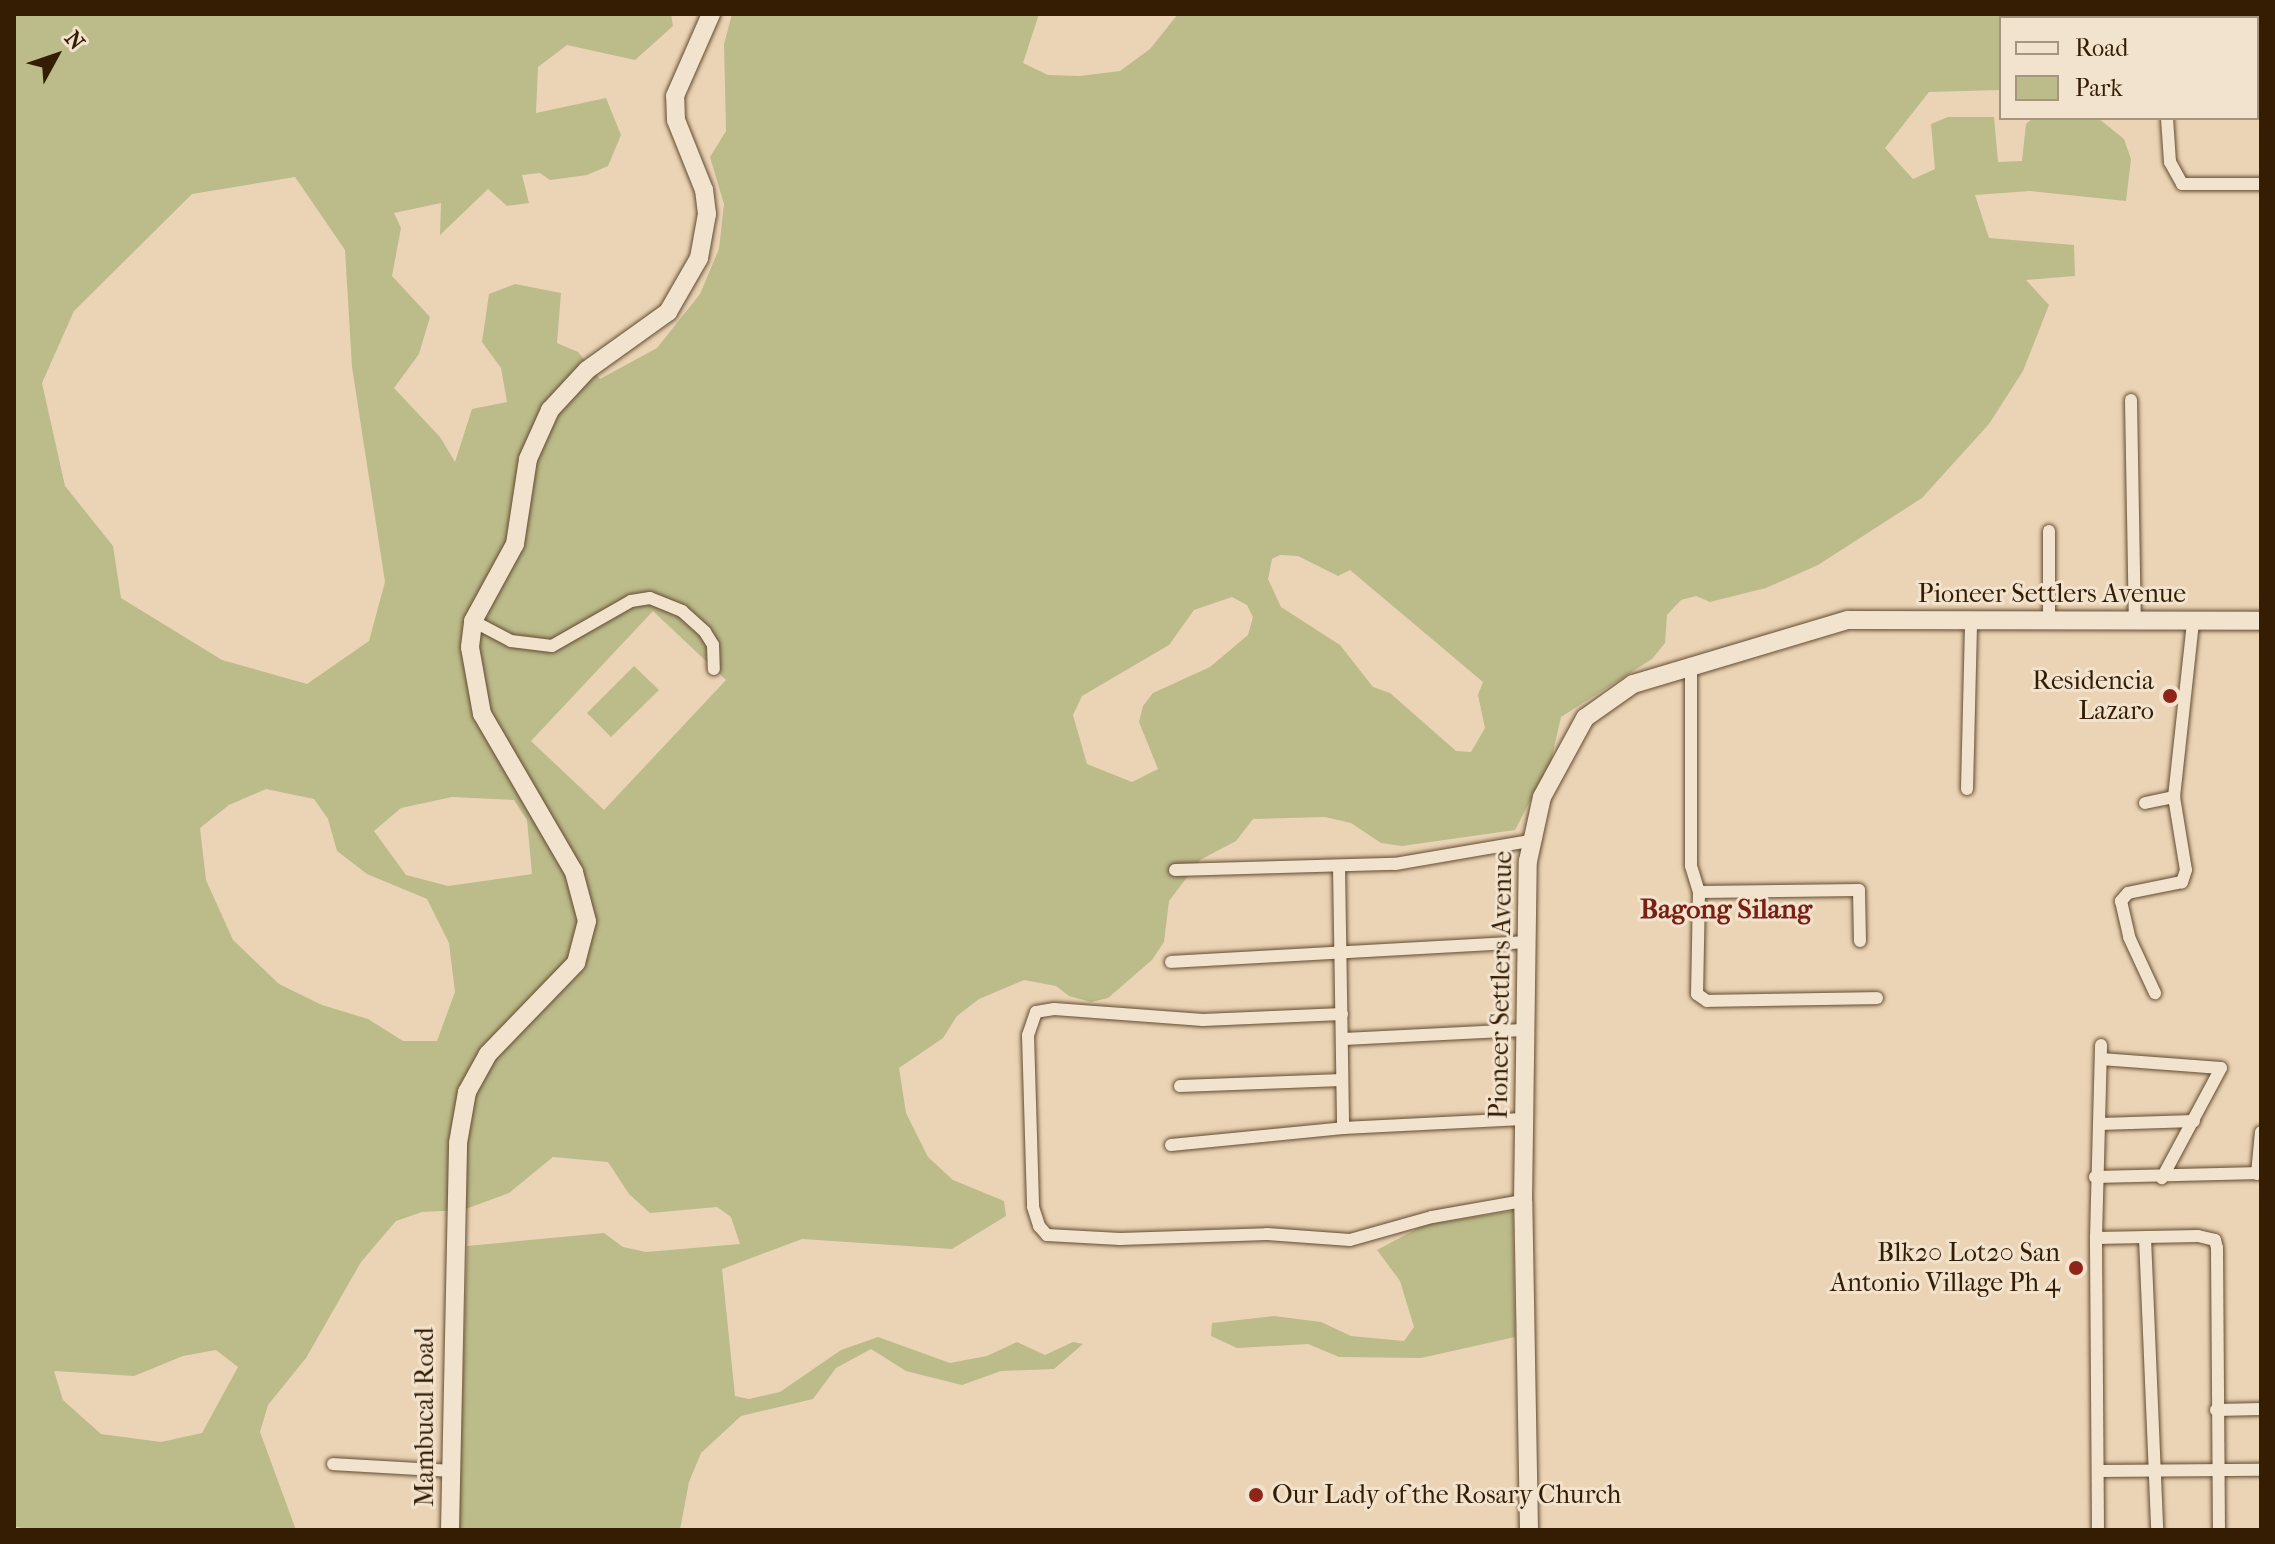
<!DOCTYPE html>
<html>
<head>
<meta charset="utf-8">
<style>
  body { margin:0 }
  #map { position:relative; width:2275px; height:1544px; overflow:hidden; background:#ebd4b5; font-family:"IM FELL French Canon",serif }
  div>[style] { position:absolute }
  .green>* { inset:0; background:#bcbb8a }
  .roads { filter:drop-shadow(0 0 2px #624b30) drop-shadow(0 0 2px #624b30) }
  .street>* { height:12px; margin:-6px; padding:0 6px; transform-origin:6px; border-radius:6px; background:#f2e3cf }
  .secondary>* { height:18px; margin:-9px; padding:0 9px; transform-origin:9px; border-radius:9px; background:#f2e3cf }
  .dots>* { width:22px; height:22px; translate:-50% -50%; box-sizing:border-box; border:4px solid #f2e3cf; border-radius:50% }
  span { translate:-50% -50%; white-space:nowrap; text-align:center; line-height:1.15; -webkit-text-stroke:6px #f2e3cf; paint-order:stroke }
  .street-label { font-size:26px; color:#341d03 }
  .poi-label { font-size:26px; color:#341d03 }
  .right { translate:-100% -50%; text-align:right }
  .left { translate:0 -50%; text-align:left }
  .neighbourhood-label { font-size:28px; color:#7a1f14; font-weight:700 }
  .frame { position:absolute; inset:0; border:16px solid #341d03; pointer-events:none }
  .legend { position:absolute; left:1999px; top:16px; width:260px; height:104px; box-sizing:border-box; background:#f2e3cf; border:2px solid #a6947d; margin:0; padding:10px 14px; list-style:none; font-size:24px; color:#341d03 }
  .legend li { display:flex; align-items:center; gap:16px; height:40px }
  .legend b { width:40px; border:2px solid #a6947d }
  .north { position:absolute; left:16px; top:16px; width:80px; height:80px; -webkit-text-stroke:6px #f2e3cf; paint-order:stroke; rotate:50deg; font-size:22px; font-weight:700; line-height:32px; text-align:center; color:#341d03 }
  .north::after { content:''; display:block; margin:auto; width:28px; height:36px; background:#341d03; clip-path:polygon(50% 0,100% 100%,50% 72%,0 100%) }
</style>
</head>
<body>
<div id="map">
  <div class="green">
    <i style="clip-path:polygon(evenodd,14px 14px,671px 14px,673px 26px,635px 60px,567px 45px,538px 67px,536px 113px,606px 98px,621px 135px,608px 166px,587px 175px,550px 180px,540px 173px,522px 175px,529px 203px,507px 206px,488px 189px,440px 235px,441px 203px,394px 213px,401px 228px,392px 276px,430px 317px,419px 354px,394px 388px,440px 437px,455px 462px,472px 409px,507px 402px,501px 368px,482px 342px,489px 294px,515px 284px,561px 293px,557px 343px,578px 352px,600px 379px,657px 348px,700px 294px,719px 249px,724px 204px,710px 157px,726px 131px,724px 44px,732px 14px,1039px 14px,1023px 63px,1048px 75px,1080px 76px,1120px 71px,1150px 49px,1178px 14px,2141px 14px,2001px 18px,2001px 90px,1929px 92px,1885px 148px,1913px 179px,1935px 169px,1931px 124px,1948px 117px,1994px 117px,1998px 162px,2022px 161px,2026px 124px,2033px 118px,2098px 118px,2124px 139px,2131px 159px,2126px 201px,2030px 191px,1975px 195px,1989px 238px,2074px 245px,2075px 276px,2026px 280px,2049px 305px,2023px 371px,1989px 424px,1922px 498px,1818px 565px,1766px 588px,1710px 602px,1696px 596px,1681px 600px,1667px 615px,1665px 643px,1652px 659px,1561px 717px,1551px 761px,1515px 830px,1402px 846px,1381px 843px,1351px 823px,1325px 817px,1253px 819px,1236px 841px,1200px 860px,1169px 901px,1164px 942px,1152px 960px,1108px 998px,1091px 1002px,1069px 996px,1056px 986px,1024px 980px,979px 999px,957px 1016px,943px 1038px,899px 1068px,906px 1113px,928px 1157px,953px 1180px,1004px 1201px,1006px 1216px,952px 1249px,802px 1239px,722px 1269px,735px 1396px,749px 1399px,780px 1392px,841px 1350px,878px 1337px,950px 1363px,987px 1356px,1017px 1342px,1045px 1355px,1073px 1342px,1083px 1344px,1054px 1369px,1001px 1371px,962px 1385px,906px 1371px,871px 1349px,836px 1368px,813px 1399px,741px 1416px,701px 1453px,689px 1482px,680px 1530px,458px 1530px,467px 1246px,604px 1233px,623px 1247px,646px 1252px,740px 1244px,731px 1217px,717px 1207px,650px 1213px,629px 1194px,608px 1162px,553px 1157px,509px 1193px,463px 1210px,422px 1212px,396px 1221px,361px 1262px,306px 1358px,268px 1405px,260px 1432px,296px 1530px,30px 1530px,14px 1526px,14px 14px,295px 177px,345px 250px,352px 367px,385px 582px,369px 641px,307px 684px,222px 660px,121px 598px,113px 546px,65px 486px,42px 383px,74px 311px,192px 194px,295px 177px,14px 14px,1280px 555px,1298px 556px,1338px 576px,1350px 570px,1483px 682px,1478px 695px,1485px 728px,1471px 752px,1456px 751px,1390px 693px,1373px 687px,1340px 645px,1281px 607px,1268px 579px,1272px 559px,1280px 555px,14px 14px,1232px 597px,1247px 605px,1253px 617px,1248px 635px,1210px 667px,1153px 693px,1143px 706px,1139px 722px,1158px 769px,1132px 782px,1087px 764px,1073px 715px,1082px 696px,1169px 645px,1194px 610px,1232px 597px,14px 14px,653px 611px,726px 680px,604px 810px,531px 741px,653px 611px,14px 14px,266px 789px,314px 799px,328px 819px,337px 851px,367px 874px,427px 899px,449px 943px,455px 992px,437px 1041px,403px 1041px,368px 1019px,322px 1005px,279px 984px,233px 940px,206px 880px,200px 828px,229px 805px,266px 789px,14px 14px,452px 797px,514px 800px,527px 820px,532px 874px,448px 886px,406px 875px,374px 831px,401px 808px,452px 797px,14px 14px,216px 1350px,238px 1367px,202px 1433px,161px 1442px,101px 1434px,63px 1400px,54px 1371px,134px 1376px,183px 1356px,216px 1350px)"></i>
    <i style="clip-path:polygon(634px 666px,659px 690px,611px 737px,587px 713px)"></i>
    <i style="clip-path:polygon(1513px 1211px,1515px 1337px,1421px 1358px,1339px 1357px,1308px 1344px,1237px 1348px,1211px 1336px,1212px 1323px,1274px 1316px,1321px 1322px,1351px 1336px,1404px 1341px,1414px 1327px,1400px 1281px,1377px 1250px,1424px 1225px)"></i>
  </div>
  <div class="roads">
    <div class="street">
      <i style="left:2160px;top:14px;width:4px;rotate:76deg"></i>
      <i style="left:2257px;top:85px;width:4px"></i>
      <i style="left:2167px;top:118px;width:44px;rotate:86.1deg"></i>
      <i style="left:2170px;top:162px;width:25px;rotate:61deg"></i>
      <i style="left:2182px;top:184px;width:79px"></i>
      <i style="left:2131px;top:400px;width:221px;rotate:89deg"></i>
      <i style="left:2049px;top:531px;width:90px;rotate:90deg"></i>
      <i style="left:473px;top:621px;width:43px;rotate:27.8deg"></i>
      <i style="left:511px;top:641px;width:41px;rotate:7deg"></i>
      <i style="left:552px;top:646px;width:91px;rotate:-29.7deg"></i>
      <i style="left:631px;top:601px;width:19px;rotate:-9deg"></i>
      <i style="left:650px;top:598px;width:35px;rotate:22deg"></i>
      <i style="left:682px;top:611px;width:31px;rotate:42deg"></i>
      <i style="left:705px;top:632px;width:15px;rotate:58deg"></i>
      <i style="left:713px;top:645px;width:24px;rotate:88deg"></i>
      <i style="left:1691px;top:665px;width:201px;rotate:90deg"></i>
      <i style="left:1691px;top:866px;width:27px;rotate:73deg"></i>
      <i style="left:1699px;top:892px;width:102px;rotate:91.1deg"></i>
      <i style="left:1697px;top:994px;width:12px;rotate:35deg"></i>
      <i style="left:1707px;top:1001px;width:170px;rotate:-1deg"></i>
      <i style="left:1967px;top:789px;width:169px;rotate:-88.6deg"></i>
      <i style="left:2174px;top:797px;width:177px;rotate:-83.8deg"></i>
      <i style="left:2145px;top:803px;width:30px;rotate:-12deg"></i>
      <i style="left:2174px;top:797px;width:74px;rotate:80.7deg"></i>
      <i style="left:2186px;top:870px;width:13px;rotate:108deg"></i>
      <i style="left:2182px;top:882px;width:55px;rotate:168.5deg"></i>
      <i style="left:2128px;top:893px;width:11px;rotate:131deg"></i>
      <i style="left:2121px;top:901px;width:37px;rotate:77deg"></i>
      <i style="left:2129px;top:937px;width:62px;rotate:65.1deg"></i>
      <i style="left:1339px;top:866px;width:262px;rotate:89.1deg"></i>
      <i style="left:1175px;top:870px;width:220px;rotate:-1.6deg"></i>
      <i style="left:1395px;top:864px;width:137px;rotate:-9.7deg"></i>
      <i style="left:1699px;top:892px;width:160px;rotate:-0.7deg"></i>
      <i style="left:1859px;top:890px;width:51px;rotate:88.9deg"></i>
      <i style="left:1171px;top:962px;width:356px;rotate:-3.2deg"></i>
      <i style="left:1342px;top:1014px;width:139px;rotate:177.5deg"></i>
      <i style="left:1203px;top:1020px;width:149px;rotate:-175.8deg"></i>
      <i style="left:1054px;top:1009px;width:18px;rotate:171deg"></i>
      <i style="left:1036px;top:1012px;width:24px;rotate:109deg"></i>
      <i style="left:1028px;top:1035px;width:172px;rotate:88.3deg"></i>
      <i style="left:1033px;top:1207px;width:20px;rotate:72deg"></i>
      <i style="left:1039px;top:1226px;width:12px;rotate:48deg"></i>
      <i style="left:1047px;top:1235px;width:73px;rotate:3.1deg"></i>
      <i style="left:1120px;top:1239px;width:147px;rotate:-1.9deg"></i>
      <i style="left:1267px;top:1234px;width:83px;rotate:4.1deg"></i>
      <i style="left:1350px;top:1240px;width:85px;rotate:-15.7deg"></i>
      <i style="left:1432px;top:1217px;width:92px;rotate:-10deg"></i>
      <i style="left:1344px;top:1039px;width:179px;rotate:-2.9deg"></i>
      <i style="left:2101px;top:1059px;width:120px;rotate:4.3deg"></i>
      <i style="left:2221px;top:1068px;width:125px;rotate:118.2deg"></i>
      <i style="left:1180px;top:1086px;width:162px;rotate:-2.1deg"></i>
      <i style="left:2100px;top:1124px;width:94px;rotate:-1.8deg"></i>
      <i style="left:1171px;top:1145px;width:173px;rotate:-5.6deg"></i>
      <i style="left:1343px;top:1128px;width:180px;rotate:-2.9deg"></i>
      <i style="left:2257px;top:1174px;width:42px;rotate:-84.6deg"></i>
      <i style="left:2095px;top:1177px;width:166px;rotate:-1.4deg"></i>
      <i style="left:2096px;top:1238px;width:193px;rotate:-88.5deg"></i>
      <i style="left:2145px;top:1238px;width:292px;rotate:87.6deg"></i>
      <i style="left:2216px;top:1410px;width:45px;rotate:-1.3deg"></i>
      <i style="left:333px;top:1464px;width:118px;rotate:3.4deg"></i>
      <i style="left:2098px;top:1471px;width:163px;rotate:-0.4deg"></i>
      <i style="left:2098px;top:1530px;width:292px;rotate:-90.4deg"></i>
      <i style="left:2096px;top:1238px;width:102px;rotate:-1.1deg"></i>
      <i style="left:2198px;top:1236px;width:17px;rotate:13deg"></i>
      <i style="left:2215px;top:1240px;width:8px;rotate:76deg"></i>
      <i style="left:2217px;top:1248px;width:282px;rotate:89.6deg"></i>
    </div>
    <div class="secondary">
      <i style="left:450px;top:1530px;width:387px;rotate:-88.8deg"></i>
      <i style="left:458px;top:1143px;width:52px;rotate:-80deg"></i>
      <i style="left:467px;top:1092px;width:43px;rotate:-61.1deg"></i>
      <i style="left:488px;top:1054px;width:127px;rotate:-46deg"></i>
      <i style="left:576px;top:963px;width:43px;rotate:-75.3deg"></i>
      <i style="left:587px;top:921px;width:51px;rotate:-104.9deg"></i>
      <i style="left:574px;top:872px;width:183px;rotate:-120.2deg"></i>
      <i style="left:482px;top:714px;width:68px;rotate:-100.2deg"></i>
      <i style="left:470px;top:647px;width:26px;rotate:-83deg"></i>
      <i style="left:473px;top:621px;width:88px;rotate:-61.4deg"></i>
      <i style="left:515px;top:544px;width:86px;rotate:-81.3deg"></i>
      <i style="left:528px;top:459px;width:54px;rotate:-65.8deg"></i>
      <i style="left:550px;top:410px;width:54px;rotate:-47.2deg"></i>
      <i style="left:587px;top:370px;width:100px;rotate:-35.6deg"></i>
      <i style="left:668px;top:312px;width:62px;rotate:-60.1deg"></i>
      <i style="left:699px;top:258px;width:45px;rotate:-79.7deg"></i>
      <i style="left:707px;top:214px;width:24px;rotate:-97deg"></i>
      <i style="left:704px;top:190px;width:75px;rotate:-111.8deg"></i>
      <i style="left:676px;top:120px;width:24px;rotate:-92deg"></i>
      <i style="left:675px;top:96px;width:90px;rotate:-66.3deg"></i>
      <i style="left:1529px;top:1530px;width:329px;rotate:-91deg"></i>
      <i style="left:1523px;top:1201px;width:340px;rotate:-89.2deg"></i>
      <i style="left:1528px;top:861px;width:66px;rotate:-77.7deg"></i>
      <i style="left:1542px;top:797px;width:90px;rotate:-61.4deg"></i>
      <i style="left:1585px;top:718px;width:59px;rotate:-35.3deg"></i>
      <i style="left:1633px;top:684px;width:224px;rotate:-16.6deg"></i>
      <i style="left:1848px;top:620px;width:413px;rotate:0.1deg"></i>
    </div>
  </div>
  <div class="dots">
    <i style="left:2170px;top:696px;background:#8f2418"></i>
    <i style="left:2076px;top:1268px;background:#8f2418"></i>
    <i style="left:1256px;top:1495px;background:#8f2418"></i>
  </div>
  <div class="street-label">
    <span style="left:2052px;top:594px">Pioneer Settlers Avenue</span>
    <span style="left:1501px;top:985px;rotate:-89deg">Pioneer Settlers Avenue</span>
    <span style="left:425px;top:1417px;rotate:-90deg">Mambucal Road</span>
  </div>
  <div class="poi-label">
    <span class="right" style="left:2154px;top:696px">Residencia<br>Lazaro</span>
    <span class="right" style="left:2060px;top:1268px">Blk20 Lot20 San<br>Antonio Village Ph 4</span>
    <span class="left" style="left:1272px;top:1495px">Our Lady of the Rosary Church</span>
  </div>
  <div class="neighbourhood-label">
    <span style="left:1726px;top:909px">Bagong Silang</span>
  </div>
  <div class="frame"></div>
  <ul class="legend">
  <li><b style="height:10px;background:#f2e3cf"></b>Road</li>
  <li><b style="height:22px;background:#bcbb8a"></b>Park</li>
  </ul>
  <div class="north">N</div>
</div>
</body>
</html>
